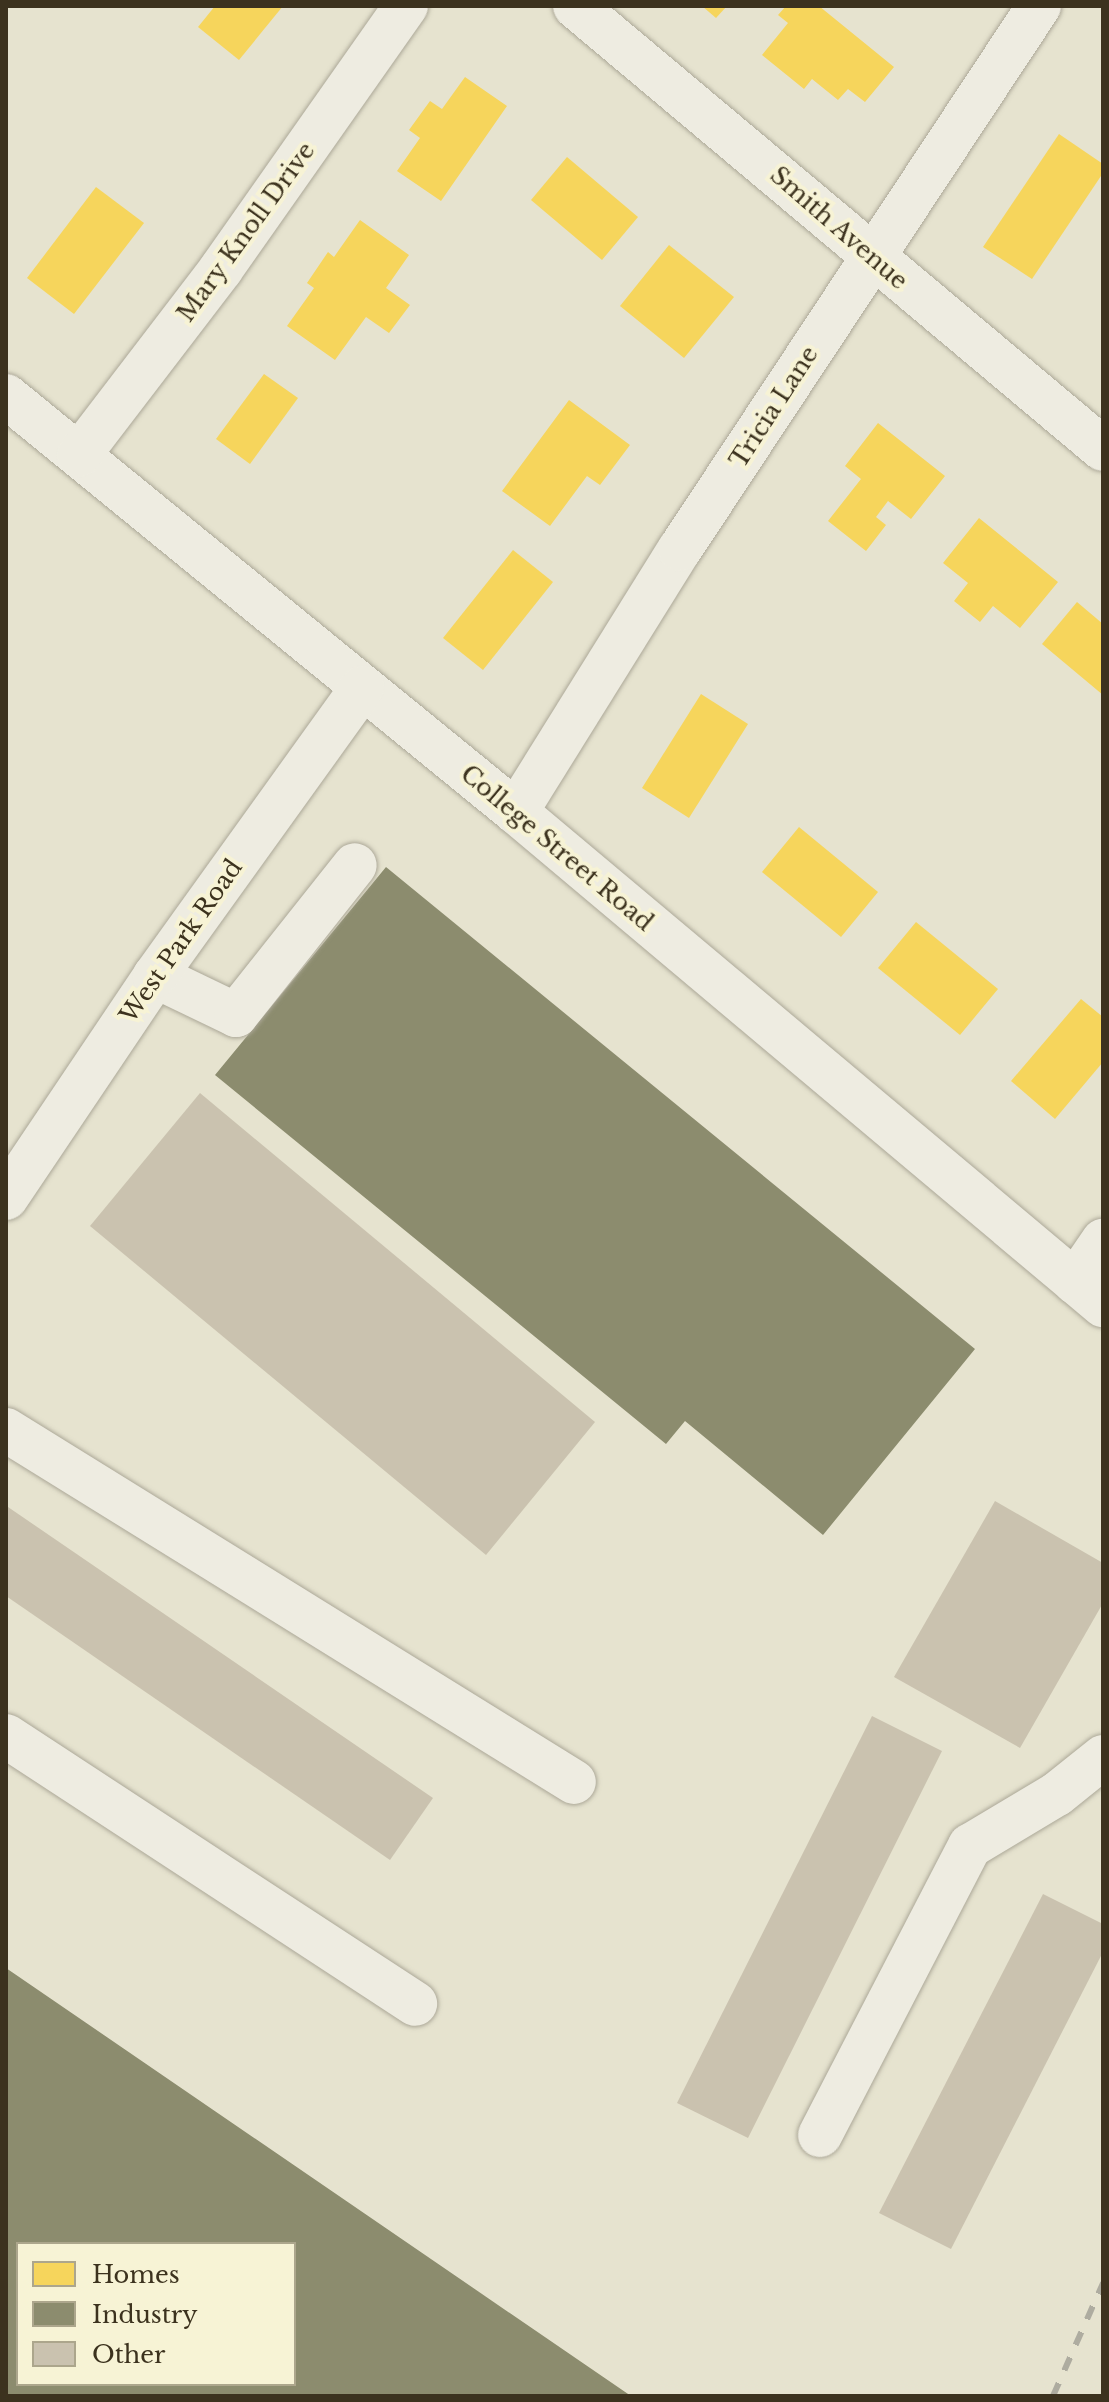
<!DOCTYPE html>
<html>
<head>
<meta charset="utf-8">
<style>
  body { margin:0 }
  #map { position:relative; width:1109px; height:2402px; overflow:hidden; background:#e6e3cf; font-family:"Libre Baskerville",serif }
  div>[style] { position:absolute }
  .homes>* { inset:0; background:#f6d55c }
  .industry>* { inset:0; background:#8c8c6e }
  .building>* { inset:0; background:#cac2af }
  .roads { filter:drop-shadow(0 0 2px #aca898) drop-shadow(0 0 2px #aca898) }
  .minor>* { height:44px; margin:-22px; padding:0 22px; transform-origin:22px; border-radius:22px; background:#eeece1 }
  .rail>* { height:6px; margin-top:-3px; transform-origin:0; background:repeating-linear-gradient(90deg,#aeaca0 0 14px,transparent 0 28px) }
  span { translate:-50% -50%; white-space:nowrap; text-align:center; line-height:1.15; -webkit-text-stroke:8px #f7f3d5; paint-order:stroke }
  .street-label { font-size:24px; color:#3c321e }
  .frame { position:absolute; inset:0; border:8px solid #3c321e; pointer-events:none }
  .legend { position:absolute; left:16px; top:2242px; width:280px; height:144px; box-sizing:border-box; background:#f7f3d5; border:2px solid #aca68c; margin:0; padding:10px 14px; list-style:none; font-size:24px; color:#3c321e }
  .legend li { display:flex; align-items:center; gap:16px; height:40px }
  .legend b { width:40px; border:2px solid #aca68c }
</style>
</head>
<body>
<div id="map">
  <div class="homes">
    <i style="clip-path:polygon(215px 6px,283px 6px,239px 60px,198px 27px)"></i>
    <i style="clip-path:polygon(702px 6px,727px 6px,716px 18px)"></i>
    <i style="clip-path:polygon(786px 6px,819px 6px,894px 67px,865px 102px,848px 89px,838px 100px,812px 79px,804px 89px,762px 55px,788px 23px,778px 15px)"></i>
    <i style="clip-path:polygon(465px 77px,507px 106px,441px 201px,397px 171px,420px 138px,409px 130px,430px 101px,442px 109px)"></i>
    <i style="clip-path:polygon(1059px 134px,1103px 164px,1103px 173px,1032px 279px,983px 247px)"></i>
    <i style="clip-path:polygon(567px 157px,638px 217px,602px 260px,531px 200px)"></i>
    <i style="clip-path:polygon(96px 187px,144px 223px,74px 314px,27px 278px)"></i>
    <i style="clip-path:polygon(360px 220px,409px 255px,386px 288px,410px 305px,389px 333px,366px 317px,335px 360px,287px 326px,314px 288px,307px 283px,328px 252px,334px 257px)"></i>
    <i style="clip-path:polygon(669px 245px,734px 297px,684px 358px,620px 306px)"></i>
    <i style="clip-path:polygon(264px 374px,298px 398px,250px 464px,216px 439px)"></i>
    <i style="clip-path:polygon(569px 400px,630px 445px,600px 485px,587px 476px,550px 526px,502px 491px)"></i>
    <i style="clip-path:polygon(878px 423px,945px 476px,911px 519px,888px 501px,876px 517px,886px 525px,866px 551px,828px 521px,861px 479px,845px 466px)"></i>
    <i style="clip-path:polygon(979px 518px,1058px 582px,1020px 628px,993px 606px,980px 622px,954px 601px,968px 583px,943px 563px)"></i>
    <i style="clip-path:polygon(513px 550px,553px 582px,483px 670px,443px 638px)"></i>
    <i style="clip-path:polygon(1077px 602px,1103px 624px,1103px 695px,1042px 644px)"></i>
    <i style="clip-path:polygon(701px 694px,748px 724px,689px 818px,642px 788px)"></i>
    <i style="clip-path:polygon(799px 827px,878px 892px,841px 937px,762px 872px)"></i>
    <i style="clip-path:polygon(916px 922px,998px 989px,960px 1035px,878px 968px)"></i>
    <i style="clip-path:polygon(1081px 999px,1103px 1017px,1103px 1062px,1055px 1119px,1011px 1081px)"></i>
  </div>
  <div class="industry">
    <i style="clip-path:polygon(386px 867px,975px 1349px,823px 1535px,685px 1421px,666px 1444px,215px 1075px)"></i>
    <i style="clip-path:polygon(evenodd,6px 1968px,631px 2396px,6px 2396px,6px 1968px,18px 2244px,294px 2244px,294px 2384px,18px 2384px,18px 2244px)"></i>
  </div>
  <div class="building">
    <i style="clip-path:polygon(200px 1093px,595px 1422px,486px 1555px,90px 1226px)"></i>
    <i style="clip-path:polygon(995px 1501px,1103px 1563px,1103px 1603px,1020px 1748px,894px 1677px)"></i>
    <i style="clip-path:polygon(8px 1507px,433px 1798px,390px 1860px,6px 1596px)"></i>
    <i style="clip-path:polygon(872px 1716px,942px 1751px,748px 2138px,677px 2103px)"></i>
    <i style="clip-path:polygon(1043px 1894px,1103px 1924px,1103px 1952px,951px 2249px,879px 2213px)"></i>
  </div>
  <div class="roads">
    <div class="minor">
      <i style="left:575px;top:6px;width:689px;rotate:40deg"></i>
      <i style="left:6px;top:396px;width:658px;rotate:39.2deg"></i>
      <i style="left:516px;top:812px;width:767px;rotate:40.03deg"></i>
      <i style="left:79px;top:455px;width:234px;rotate:-52.6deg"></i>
      <i style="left:221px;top:269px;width:322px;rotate:-54.9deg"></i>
      <i style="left:516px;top:812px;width:310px;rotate:-58.1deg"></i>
      <i style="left:680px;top:549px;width:651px;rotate:-56.53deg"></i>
      <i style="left:155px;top:976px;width:90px;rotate:25.7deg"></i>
      <i style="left:236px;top:1015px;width:191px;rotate:-51.6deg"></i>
      <i style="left:6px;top:1198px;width:267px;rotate:-56.1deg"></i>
      <i style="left:155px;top:976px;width:355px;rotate:-54.3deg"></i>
      <i style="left:1075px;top:1282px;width:50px;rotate:-55.7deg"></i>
      <i style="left:6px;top:1430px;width:668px;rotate:31.79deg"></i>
      <i style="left:6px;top:1736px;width:489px;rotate:33.2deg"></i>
      <i style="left:820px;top:2135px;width:326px;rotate:-62.6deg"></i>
      <i style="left:970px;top:1846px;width:101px;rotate:-30.9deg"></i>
      <i style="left:1057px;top:1794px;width:59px;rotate:-38.8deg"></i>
    </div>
  </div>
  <div class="rail">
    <i style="left:1053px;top:2396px;width:124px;rotate:-66.1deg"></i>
  </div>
  <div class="street-label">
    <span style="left:839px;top:228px;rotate:41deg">Smith Avenue</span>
    <span style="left:246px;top:232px;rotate:-54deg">Mary Knoll Drive</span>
    <span style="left:774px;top:407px;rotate:-57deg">Tricia Lane</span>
    <span style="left:557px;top:848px;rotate:40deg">College Street Road</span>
    <span style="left:181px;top:941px;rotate:-55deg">West Park Road</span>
  </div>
  <div class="frame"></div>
  <ul class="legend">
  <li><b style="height:22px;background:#f6d55c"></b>Homes</li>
  <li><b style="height:22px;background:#8c8c6e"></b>Industry</li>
  <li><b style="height:22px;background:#cac2af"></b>Other</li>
  </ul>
</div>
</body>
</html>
